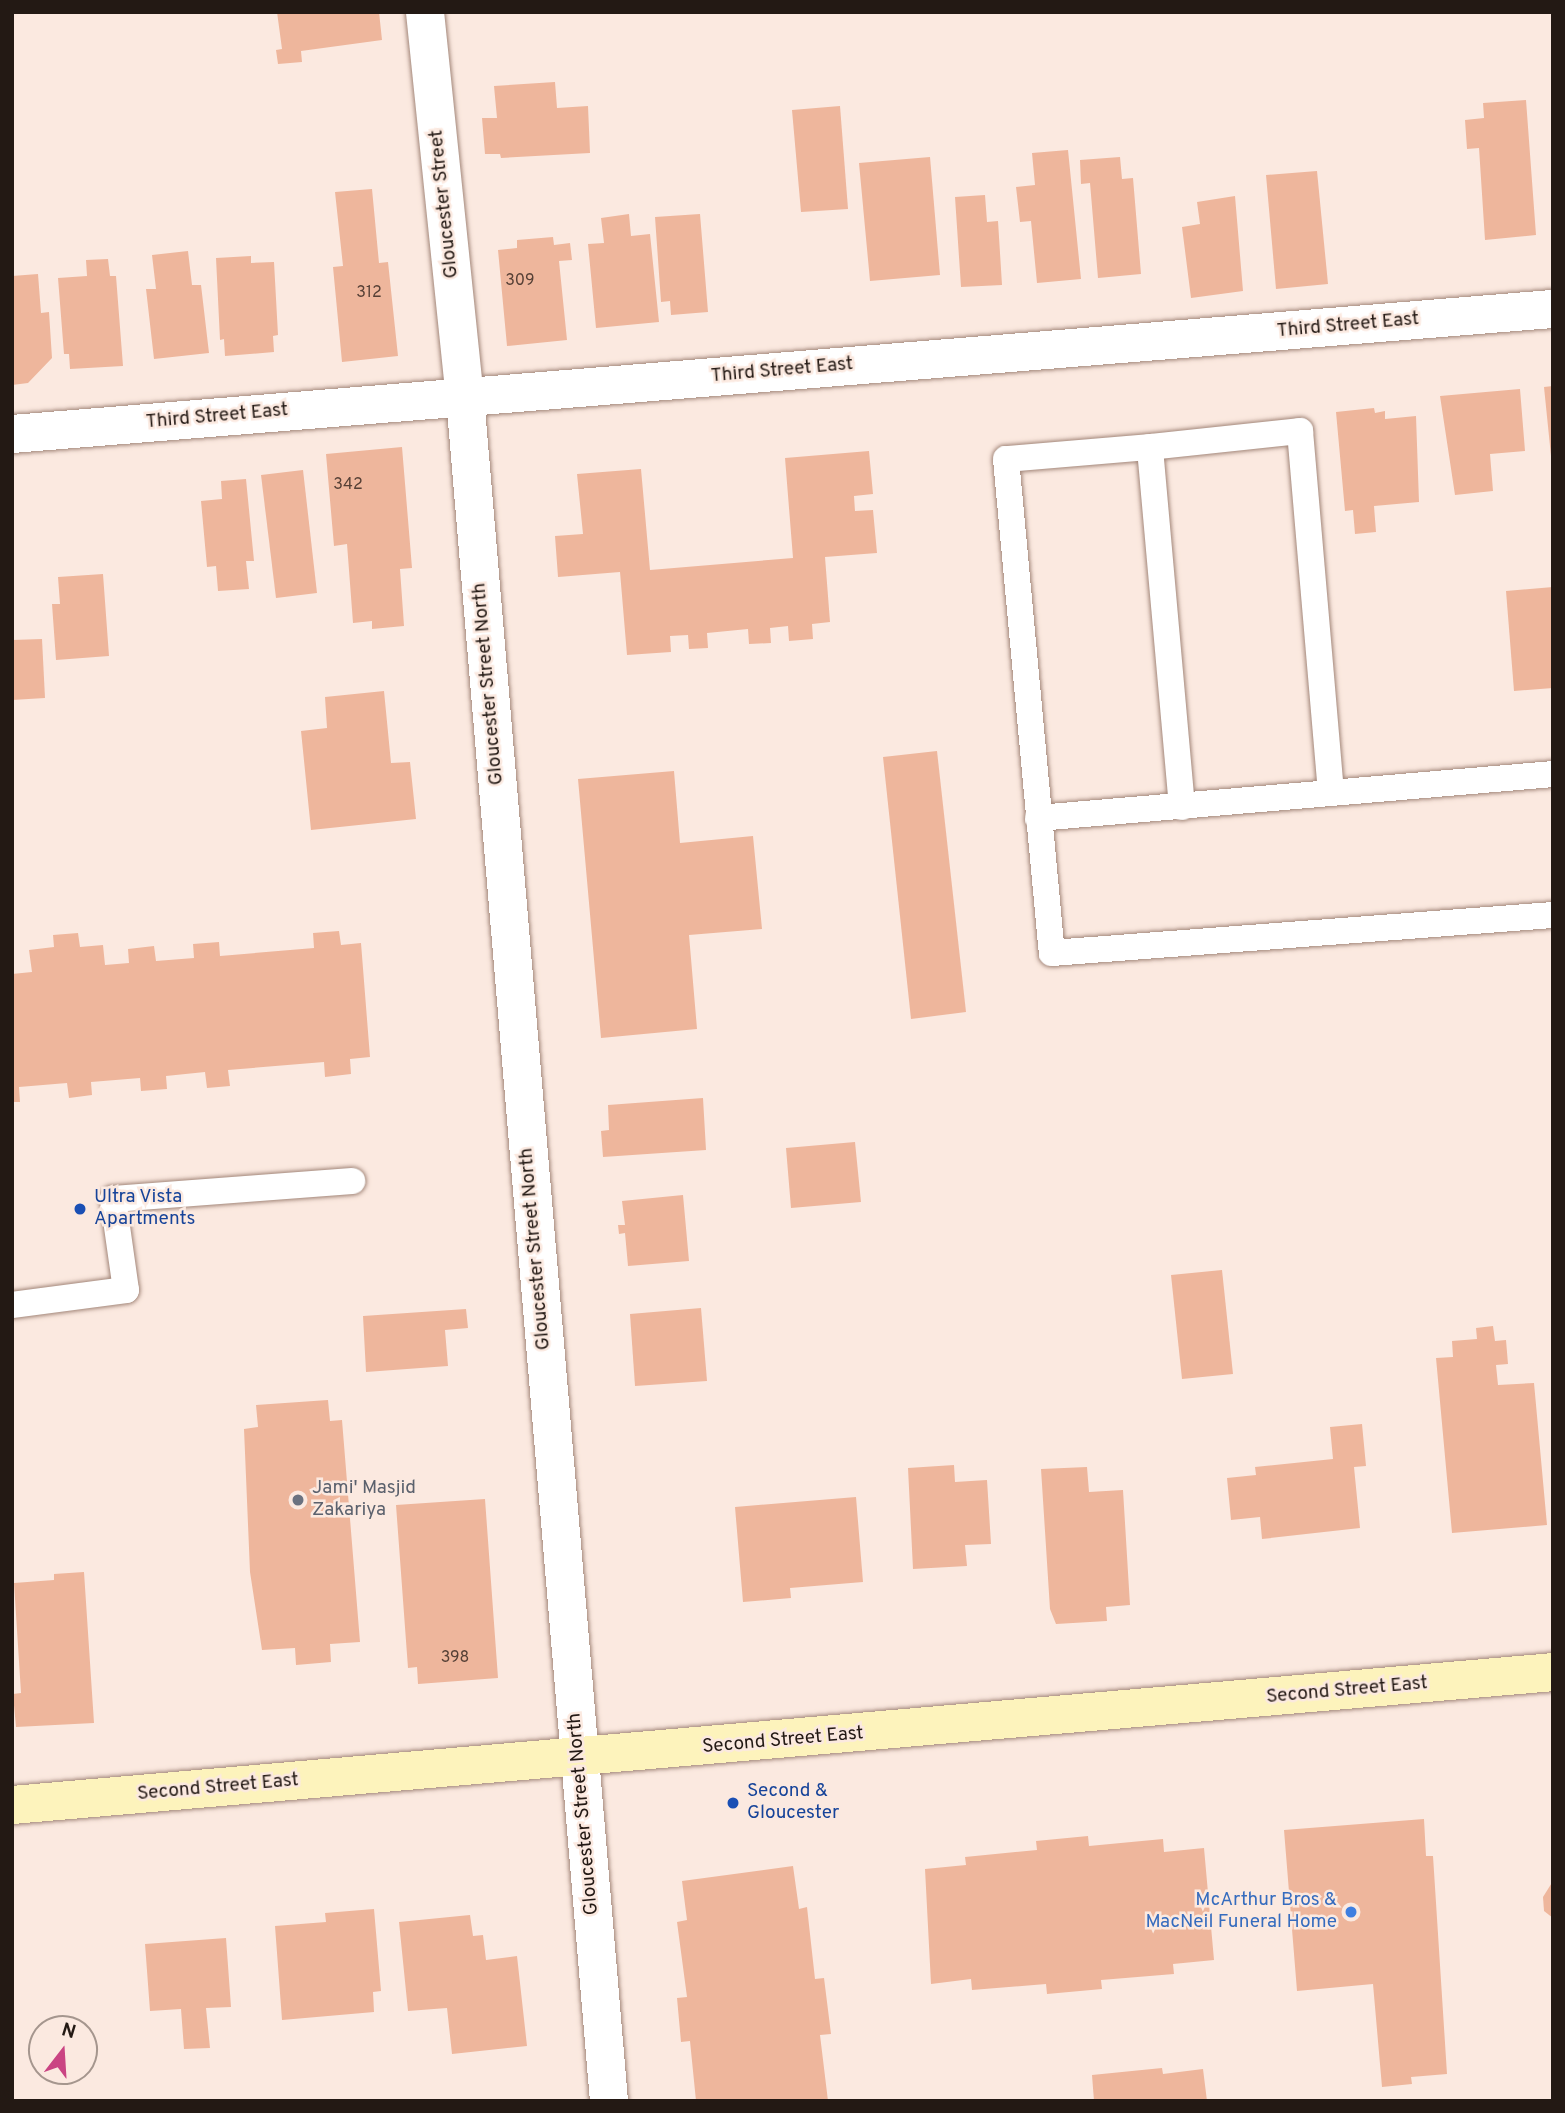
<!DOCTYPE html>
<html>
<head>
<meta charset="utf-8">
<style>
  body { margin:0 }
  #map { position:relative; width:1565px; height:2113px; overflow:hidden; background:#fbe9e0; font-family:Overpass,sans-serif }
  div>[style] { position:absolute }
  .building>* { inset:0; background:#eeb69c }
  .roads { filter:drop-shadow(0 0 2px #a3877a) drop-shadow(0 0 2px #a3877a) }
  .service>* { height:26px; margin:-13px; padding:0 13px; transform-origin:13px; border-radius:13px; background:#fff }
  .minor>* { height:38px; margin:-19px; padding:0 19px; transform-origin:19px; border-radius:19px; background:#fff }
  .secondary>* { height:38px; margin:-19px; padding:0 19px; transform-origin:19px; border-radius:19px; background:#fdf3bc }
  .dots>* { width:19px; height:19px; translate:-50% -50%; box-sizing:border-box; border:4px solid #fbe9e0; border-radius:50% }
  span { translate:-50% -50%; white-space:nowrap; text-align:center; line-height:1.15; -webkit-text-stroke:5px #fbe9e0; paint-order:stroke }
  .number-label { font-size:16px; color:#564036 }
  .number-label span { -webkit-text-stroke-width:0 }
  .street-label { font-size:19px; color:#231914 }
  .transit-label { font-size:19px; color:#164399 }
  .left { translate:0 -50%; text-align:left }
  .worship-label { font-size:19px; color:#5b616d }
  .shop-label { font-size:19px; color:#366cbe }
  .right { translate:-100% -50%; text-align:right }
  .frame { position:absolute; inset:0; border:14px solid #231914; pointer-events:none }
  .north { position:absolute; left:28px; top:2015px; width:70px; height:70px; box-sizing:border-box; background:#fbe9e0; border:2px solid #a5968e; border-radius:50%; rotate:17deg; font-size:19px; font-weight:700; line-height:28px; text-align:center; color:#231914 }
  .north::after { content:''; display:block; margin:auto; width:24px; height:32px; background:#ca4483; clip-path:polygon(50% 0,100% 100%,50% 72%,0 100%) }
</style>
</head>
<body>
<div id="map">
  <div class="building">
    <i style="clip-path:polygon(277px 12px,379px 12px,382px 40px,301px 51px,302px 62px,278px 64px,276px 50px,282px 49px)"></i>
    <i style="clip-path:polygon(555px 82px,557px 108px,588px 106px,590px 153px,501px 158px,500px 154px,485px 154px,482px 118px,497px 118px,494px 86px)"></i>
    <i style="clip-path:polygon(1526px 100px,1536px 235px,1485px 240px,1479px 148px,1467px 149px,1465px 120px,1484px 118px,1483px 103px)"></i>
    <i style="clip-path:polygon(840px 106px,848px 209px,801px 212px,792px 110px)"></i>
    <i style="clip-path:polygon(1068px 150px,1081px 279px,1037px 283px,1031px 221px,1020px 222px,1016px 187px,1035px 185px,1032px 153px)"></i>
    <i style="clip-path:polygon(930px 157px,940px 275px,870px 281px,859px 163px)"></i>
    <i style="clip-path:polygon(1120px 157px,1122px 179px,1133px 178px,1141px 274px,1098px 278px,1090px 183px,1081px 184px,1080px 160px)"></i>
    <i style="clip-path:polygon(1317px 171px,1328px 284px,1276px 289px,1266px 175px)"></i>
    <i style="clip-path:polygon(372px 189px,379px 263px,388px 262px,398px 356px,342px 362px,333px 267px,343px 266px,335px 192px)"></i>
    <i style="clip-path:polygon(985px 195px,987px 222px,998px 221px,1002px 285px,961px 287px,955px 197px)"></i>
    <i style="clip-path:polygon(1235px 196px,1243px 291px,1191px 298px,1182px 227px,1200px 224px,1197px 202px)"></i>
    <i style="clip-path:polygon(629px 214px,631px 236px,650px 234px,659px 322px,596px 328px,588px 244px,604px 243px,601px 218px)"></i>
    <i style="clip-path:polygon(700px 214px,708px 312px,671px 315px,670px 301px,661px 302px,655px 217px)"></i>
    <i style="clip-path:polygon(553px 237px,554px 245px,570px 243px,572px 260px,559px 261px,567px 340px,507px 346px,498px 250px,517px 248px,517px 240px)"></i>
    <i style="clip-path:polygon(188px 251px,192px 285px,201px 285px,209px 353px,154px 359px,146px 289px,156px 289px,152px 255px)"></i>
    <i style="clip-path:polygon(251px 256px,251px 263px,274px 262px,278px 335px,273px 336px,274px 352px,225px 356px,224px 339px,220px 340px,216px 258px)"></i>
    <i style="clip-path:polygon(108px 259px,110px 276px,116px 276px,123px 366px,70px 369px,69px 354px,64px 354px,58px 278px,87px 276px,86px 260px)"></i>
    <i style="clip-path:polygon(38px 274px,41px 313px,49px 312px,52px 358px,28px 383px,12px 385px,12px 276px)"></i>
    <i style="clip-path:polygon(1553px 386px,1553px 456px,1551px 456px,1544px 387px)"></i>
    <i style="clip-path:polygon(1520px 389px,1525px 451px,1490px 454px,1493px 491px,1455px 495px,1440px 396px)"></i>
    <i style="clip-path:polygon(1374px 408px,1375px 413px,1385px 411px,1385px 419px,1416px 416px,1419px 502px,1374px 506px,1376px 532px,1355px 534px,1353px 510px,1345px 511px,1336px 412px)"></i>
    <i style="clip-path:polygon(402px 447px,412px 568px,400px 569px,404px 626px,372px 629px,372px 621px,353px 623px,347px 544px,334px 546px,326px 454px)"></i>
    <i style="clip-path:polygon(869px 451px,873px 494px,854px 496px,855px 511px,873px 510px,877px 553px,825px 557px,830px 622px,812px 624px,813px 639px,789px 641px,788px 626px,770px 628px,771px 643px,749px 644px,748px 629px,707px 633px,708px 648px,689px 649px,688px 635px,670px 636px,671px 652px,627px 655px,620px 572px,558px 577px,555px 536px,583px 534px,577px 474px,641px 469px,650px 570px,793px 558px,785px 458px)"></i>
    <i style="clip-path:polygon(303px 470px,317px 593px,276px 598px,261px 475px)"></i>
    <i style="clip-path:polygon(246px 479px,254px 561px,246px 561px,249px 589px,218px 591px,216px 566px,207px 567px,201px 501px,222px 499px,221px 481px)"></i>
    <i style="clip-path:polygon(103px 574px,109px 656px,56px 660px,52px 604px,60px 604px,58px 577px)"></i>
    <i style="clip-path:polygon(1553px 587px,1553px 688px,1514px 691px,1506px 591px)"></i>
    <i style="clip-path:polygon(42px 639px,45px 698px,12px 700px,12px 640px)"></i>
    <i style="clip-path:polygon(384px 691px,391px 763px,410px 762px,416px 819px,311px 830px,301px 731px,327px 728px,325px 697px)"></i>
    <i style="clip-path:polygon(937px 751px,966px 1012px,911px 1019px,883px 757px)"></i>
    <i style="clip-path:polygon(674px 771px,680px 843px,753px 836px,762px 929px,689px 935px,697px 1029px,601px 1038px,578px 779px)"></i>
    <i style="clip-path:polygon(339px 931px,341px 945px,361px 943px,370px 1057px,350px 1059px,351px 1074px,325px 1077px,324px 1062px,228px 1070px,230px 1086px,207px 1088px,205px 1072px,166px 1076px,167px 1089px,141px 1091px,140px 1078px,91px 1082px,92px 1095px,69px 1098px,67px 1083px,19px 1087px,20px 1102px,12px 1102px,12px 974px,32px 972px,29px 950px,54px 947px,53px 935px,78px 933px,80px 947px,103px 945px,105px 965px,129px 963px,128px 949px,154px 946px,156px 961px,194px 958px,193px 944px,219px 942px,220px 956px,314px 948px,313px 933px)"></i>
    <i style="clip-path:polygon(703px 1098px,706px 1150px,603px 1157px,601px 1131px,609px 1130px,608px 1105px)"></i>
    <i style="clip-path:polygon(855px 1142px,861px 1202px,791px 1208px,786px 1148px)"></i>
    <i style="clip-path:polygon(683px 1195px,689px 1261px,628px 1266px,625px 1233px,619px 1234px,618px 1225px,625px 1225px,622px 1201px)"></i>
    <i style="clip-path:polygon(1222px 1270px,1233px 1374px,1182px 1379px,1171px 1275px)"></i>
    <i style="clip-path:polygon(701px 1308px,707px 1381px,635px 1386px,630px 1314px)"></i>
    <i style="clip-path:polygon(466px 1309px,468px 1328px,445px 1330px,448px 1366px,366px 1372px,363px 1316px)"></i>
    <i style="clip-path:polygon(1493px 1326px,1495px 1341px,1506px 1340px,1508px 1364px,1496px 1365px,1498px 1385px,1534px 1383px,1547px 1525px,1452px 1533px,1436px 1358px,1453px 1357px,1452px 1341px,1477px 1339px,1476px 1328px)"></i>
    <i style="clip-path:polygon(328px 1400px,330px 1421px,342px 1420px,360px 1642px,330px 1644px,331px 1662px,296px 1665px,295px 1648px,262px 1650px,250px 1572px,244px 1429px,258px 1427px,256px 1405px)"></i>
    <i style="clip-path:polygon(1362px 1424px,1366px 1466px,1354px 1467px,1360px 1528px,1262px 1539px,1260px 1517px,1231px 1520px,1227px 1478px,1256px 1475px,1255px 1467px,1333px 1459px,1330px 1427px)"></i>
    <i style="clip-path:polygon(954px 1465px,955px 1482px,987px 1480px,991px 1544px,965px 1545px,967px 1566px,913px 1569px,908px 1468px)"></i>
    <i style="clip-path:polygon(1087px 1467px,1089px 1492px,1123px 1490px,1130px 1605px,1106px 1607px,1107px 1621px,1056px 1624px,1050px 1609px,1041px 1469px)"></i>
    <i style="clip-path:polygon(856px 1497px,863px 1582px,790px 1588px,791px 1598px,743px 1602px,735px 1507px)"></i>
    <i style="clip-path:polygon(485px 1499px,498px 1678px,418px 1684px,417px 1667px,408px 1668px,396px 1505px)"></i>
    <i style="clip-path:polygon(84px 1572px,94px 1723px,16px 1727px,13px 1694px,21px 1693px,14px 1583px,54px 1580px,54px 1574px)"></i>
    <i style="clip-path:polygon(1424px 1819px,1426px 1856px,1433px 1856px,1447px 2074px,1411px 2077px,1412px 2084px,1382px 2087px,1373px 1984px,1297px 1991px,1284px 1830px)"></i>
    <i style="clip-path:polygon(1088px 1836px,1089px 1846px,1163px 1839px,1164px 1852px,1204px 1848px,1214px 1960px,1173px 1964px,1174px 1974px,1101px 1980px,1102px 1989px,1047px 1994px,1046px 1984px,972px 1990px,971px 1979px,931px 1984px,925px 1869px,966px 1865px,965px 1857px,1037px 1850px,1036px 1841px)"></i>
    <i style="clip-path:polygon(793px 1866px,799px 1909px,807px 1907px,815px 1979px,824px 1978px,831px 2034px,820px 2035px,828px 2101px,696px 2101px,690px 2041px,681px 2042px,677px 1998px,687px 1997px,677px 1922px,687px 1920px,682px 1881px)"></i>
    <i style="clip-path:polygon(1553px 1881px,1553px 1918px,1544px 1911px,1543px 1897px)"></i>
    <i style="clip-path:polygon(374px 1909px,381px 1991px,373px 1992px,374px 2012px,282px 2020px,275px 1926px,326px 1922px,325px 1913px)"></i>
    <i style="clip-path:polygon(470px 1915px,473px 1936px,483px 1935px,486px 1960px,517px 1956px,527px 2046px,452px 2054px,447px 2008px,408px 2011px,399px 1922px)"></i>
    <i style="clip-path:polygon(226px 1938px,231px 2007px,206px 2008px,210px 2048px,184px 2049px,181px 2009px,150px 2011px,145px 1944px)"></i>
    <i style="clip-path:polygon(1162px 2068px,1163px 2074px,1203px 2069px,1207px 2101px,1094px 2101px,1092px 2075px)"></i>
  </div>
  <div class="roads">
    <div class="service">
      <i style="left:1150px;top:447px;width:151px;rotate:-6.1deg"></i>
      <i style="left:1300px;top:431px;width:363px;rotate:85.1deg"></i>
      <i style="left:1182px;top:807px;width:361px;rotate:-95.1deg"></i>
      <i style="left:1150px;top:447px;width:144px;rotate:175.2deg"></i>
      <i style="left:1006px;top:459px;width:496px;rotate:84.7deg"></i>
      <i style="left:1052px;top:953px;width:502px;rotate:-4.34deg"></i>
      <i style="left:1038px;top:818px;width:517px;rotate:-4.88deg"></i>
      <i style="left:12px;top:1305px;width:115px;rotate:-7.5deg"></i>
      <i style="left:126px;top:1290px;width:92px;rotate:-98.1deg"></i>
      <i style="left:113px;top:1199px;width:240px;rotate:-4.3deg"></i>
    </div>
    <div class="minor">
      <i style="left:425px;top:12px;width:387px;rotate:84.1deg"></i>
      <i style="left:465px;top:397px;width:1710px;rotate:85.17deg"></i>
      <i style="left:12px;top:434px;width:1546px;rotate:-4.64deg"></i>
    </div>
    <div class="secondary">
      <i style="left:12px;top:1805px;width:1547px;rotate:-4.93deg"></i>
    </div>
  </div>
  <div class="dots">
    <i style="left:80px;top:1209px;background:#1a4fb4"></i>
    <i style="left:298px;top:1500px;background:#6b7280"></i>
    <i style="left:733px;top:1803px;background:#1a4fb4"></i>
    <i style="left:1351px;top:1912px;background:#3f7fe0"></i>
  </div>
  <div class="number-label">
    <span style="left:520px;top:281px">309</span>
    <span style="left:369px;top:293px">312</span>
    <span style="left:348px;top:485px">342</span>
    <span style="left:455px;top:1658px">398</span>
  </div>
  <div class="street-label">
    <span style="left:445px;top:204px;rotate:-96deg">Gloucester Street</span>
    <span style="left:1348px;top:326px;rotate:-5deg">Third Street East</span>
    <span style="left:782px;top:371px;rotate:-5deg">Third Street East</span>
    <span style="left:217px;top:417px;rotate:-5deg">Third Street East</span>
    <span style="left:489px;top:684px;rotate:-95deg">Gloucester Street North</span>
    <span style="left:536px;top:1249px;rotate:-95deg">Gloucester Street North</span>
    <span style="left:1347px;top:1691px;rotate:-5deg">Second Street East</span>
    <span style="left:783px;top:1741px;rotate:-5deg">Second Street East</span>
    <span style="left:218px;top:1788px;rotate:-5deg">Second Street East</span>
    <span style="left:584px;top:1814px;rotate:-95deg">Gloucester Street North</span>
  </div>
  <div class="transit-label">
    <span class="left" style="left:94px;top:1209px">Ultra Vista<br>Apartments</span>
    <span class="left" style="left:747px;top:1803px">Second &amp;<br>Gloucester</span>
  </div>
  <div class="worship-label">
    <span class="left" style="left:312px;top:1500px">Jami' Masjid<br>Zakariya</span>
  </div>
  <div class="shop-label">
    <span class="right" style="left:1337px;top:1912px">McArthur Bros &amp;<br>MacNeil Funeral Home</span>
  </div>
  <div class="frame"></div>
  <div class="north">N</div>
</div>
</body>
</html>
